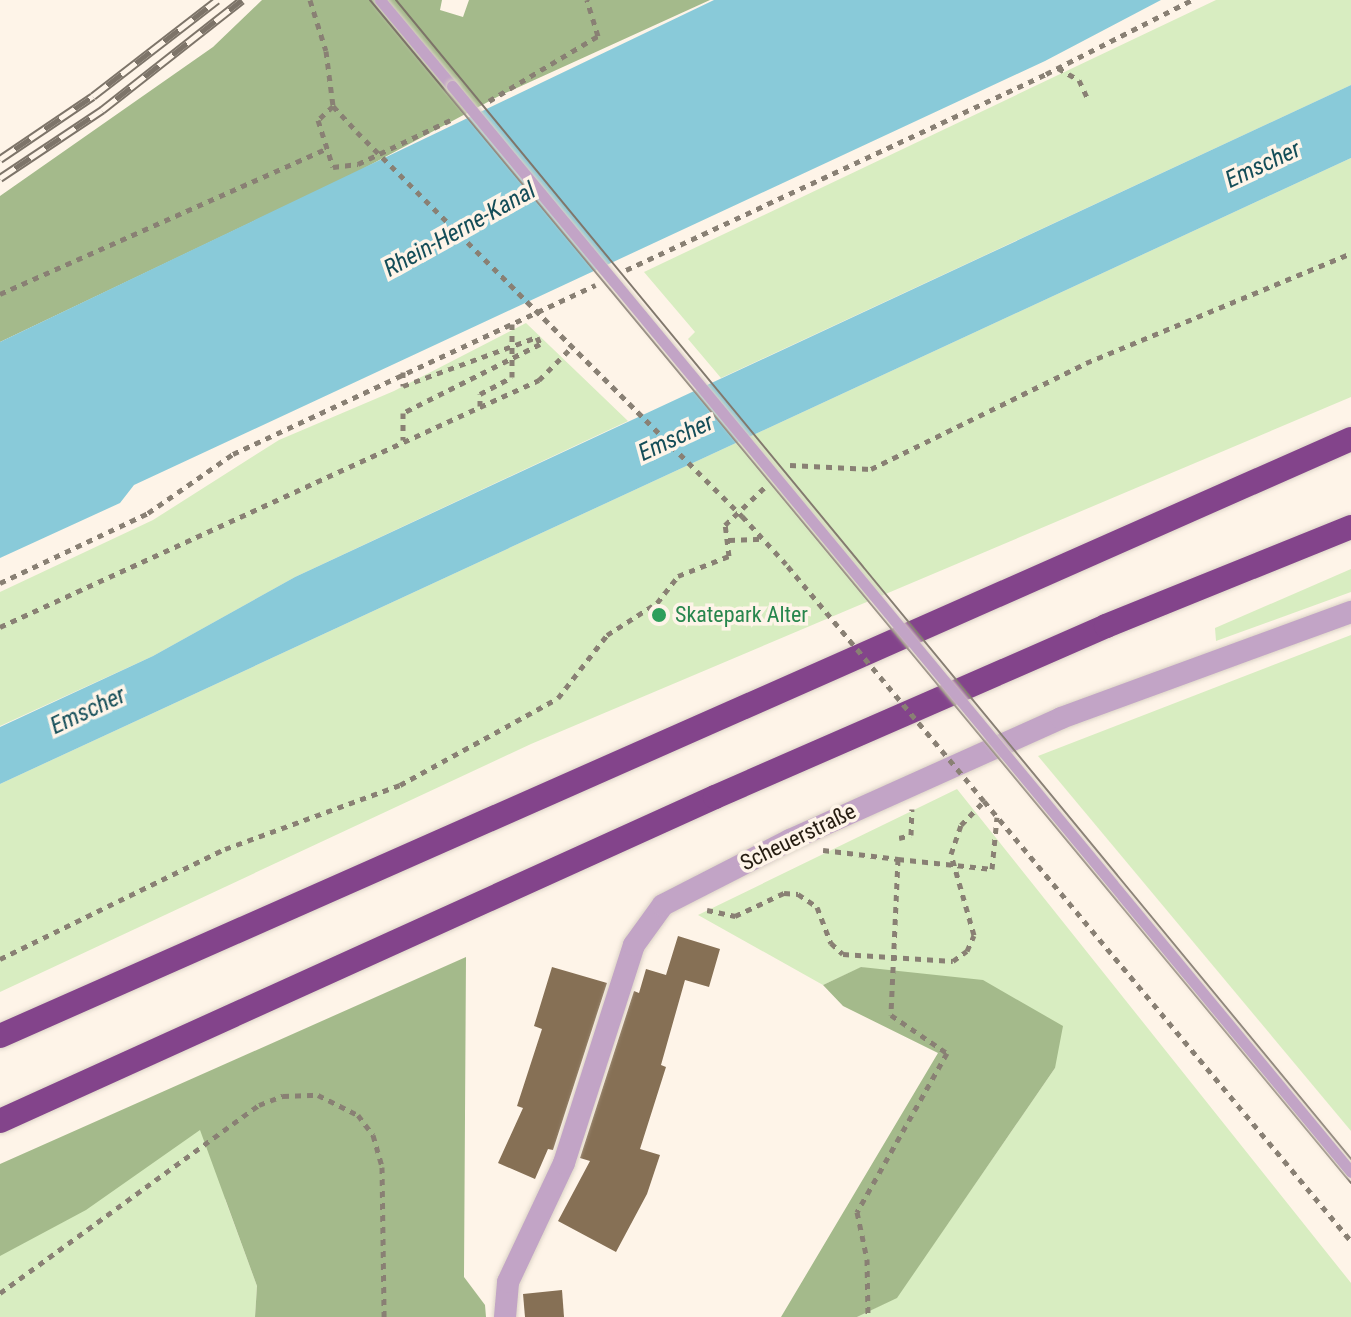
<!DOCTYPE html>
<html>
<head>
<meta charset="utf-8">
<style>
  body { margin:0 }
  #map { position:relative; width:1351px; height:1317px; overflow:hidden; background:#fef4e8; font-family:"Roboto Condensed",sans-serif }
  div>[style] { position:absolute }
  .green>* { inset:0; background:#d8edc1 }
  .forest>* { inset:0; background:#a4ba8b }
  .water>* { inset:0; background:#89cad9 }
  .building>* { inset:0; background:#867055 }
  .path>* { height:5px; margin-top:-2.5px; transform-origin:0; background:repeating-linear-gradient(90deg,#898074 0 6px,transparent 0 12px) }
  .roads { filter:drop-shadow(0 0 2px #dbd2c6) drop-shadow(0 0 2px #dbd2c6) }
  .lane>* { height:11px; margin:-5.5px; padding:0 5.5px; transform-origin:5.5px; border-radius:5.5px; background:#c2a4c6 }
  .street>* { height:22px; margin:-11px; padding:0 11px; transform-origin:11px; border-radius:11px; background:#c2a4c6 }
  .highway>* { height:24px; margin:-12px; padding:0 12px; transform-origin:12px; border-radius:12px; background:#83448b }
  .tram>* { height:2px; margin:-1px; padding:0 1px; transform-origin:1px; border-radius:1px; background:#7d7469 }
  .rail>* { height:9px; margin-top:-4.5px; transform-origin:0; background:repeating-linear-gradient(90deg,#fef4e8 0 18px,#7d7469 0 36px); box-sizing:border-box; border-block:2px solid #7d7469 }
  .path-bridge>* { height:5px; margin-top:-2.5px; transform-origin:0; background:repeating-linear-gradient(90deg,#898074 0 6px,transparent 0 12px) }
  .bridges { filter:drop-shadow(0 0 2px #dbd2c6) drop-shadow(0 0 2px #dbd2c6) }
  .lane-bridge>* { height:11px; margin:-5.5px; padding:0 5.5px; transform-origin:5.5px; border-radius:5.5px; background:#c2a4c6 }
  .dots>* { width:22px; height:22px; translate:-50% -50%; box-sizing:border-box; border:4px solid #fef4e8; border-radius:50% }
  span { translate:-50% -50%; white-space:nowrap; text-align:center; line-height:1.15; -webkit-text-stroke:7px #fef4e8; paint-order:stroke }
  .leisure-label { font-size:22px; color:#27864d }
  .left { translate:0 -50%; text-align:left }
  .street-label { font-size:22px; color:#261d12 }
  .water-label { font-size:24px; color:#144d58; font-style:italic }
</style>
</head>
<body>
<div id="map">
  <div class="green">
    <i style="clip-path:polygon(1216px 0,1351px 0,1351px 85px,721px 378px,688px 339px,695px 332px,644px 272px)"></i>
    <i style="clip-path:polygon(1351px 158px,1351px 397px,531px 744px,0 992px,0 784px)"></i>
    <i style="clip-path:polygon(526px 323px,628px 421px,295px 577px,153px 656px,0 726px,0 592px,153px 520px,279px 440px,394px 391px)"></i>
    <i style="clip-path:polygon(1351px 569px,1351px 592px,1216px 641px,1215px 628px)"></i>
    <i style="clip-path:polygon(1351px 635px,1351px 1131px,1038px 756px)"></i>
    <i style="clip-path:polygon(957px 789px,1351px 1283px,1351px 1317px,857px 1317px,897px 1297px,1055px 1068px,862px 967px,823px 985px,698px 915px)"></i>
    <i style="clip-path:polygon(271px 1083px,225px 1199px,257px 1286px,255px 1317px,0 1317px,0 1245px)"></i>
  </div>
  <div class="forest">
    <i style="clip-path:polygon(262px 0,442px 0,440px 10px,463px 17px,469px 0,710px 0,499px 96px,357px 172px,0 342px,0 196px,213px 47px)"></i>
    <i style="clip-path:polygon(466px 957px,464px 1277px,485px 1305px,486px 1317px,255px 1317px,257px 1286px,200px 1130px,86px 1210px,0 1256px,0 1164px)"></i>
    <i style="clip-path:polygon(861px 967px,983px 980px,1063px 1026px,1055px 1068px,897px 1298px,857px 1317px,781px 1317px,938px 1053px,843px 1006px,823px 985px)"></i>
  </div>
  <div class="water">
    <i style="clip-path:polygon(714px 0,1161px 0,1045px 61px,134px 485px,120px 503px,0 558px,0 342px)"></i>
    <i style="clip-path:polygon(1351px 85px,1351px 158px,0 784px,0 727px,153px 656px,295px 577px)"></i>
  </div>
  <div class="building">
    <i style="clip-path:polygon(678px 936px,720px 949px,709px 987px,685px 980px,661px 1065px,666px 1067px,640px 1149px,660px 1155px,647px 1194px,616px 1252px,558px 1221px,590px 1161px,580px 1158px,634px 991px,639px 993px,646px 969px,666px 975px)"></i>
    <i style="clip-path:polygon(552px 967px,607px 983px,553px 1150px,548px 1149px,535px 1179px,498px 1163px,523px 1108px,517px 1106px,542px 1029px,534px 1026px)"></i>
    <i style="clip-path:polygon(562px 1290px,564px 1317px,525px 1317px,523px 1294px)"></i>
  </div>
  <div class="path">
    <i style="left:310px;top:0;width:53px;rotate:72.6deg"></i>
    <i style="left:326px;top:51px;width:55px;rotate:82.7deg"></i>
    <i style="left:333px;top:106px;width:35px;rotate:47deg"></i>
    <i style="left:1058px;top:68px;width:24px;rotate:30deg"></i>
    <i style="left:1079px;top:80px;width:19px;rotate:65deg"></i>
    <i style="left:489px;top:101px;width:127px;rotate:-30.8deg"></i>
    <i style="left:598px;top:36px;width:38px;rotate:-107deg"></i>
    <i style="left:333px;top:106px;width:21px;rotate:137deg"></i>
    <i style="left:318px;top:120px;width:49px;rotate:72.3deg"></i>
    <i style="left:333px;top:167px;width:25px;rotate:-7deg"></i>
    <i style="left:358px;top:164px;width:107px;rotate:-25.4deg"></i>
    <i style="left:626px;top:270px;width:463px;rotate:-25deg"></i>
    <i style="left:1046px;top:74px;width:164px;rotate:-26.9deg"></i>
    <i style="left:0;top:294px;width:357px;rotate:-24deg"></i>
    <i style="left:403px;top:372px;width:14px;rotate:90deg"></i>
    <i style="left:403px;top:386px;width:143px;rotate:-20.1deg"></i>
    <i style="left:537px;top:337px;width:8px;rotate:67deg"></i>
    <i style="left:540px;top:344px;width:153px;rotate:153.3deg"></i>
    <i style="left:403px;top:413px;width:27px;rotate:90deg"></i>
    <i style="left:480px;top:406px;width:12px;rotate:-90deg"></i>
    <i style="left:480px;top:394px;width:36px;rotate:-28deg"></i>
    <i style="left:512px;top:377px;width:53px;rotate:-90deg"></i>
    <i style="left:790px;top:465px;width:81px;rotate:2.8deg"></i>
    <i style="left:871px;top:469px;width:240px;rotate:-26.2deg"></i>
    <i style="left:1086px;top:363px;width:287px;rotate:-22.5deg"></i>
    <i style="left:742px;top:516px;width:65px;rotate:47.5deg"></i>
    <i style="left:729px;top:540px;width:34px;rotate:-2deg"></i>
    <i style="left:0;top:583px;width:164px;rotate:-25.3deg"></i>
    <i style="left:148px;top:513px;width:103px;rotate:-34.8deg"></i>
    <i style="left:233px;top:454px;width:400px;rotate:-25deg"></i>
    <i style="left:0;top:627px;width:593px;rotate:-24.62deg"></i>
    <i style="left:539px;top:380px;width:47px;rotate:-45deg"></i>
    <i style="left:984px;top:801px;width:573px;rotate:50.17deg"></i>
    <i style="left:899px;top:838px;width:12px;rotate:-14deg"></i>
    <i style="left:911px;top:835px;width:26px;rotate:-88deg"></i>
    <i style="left:823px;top:850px;width:76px;rotate:6.8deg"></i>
    <i style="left:898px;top:859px;width:156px;rotate:92.6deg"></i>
    <i style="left:891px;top:1015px;width:68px;rotate:34.2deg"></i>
    <i style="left:947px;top:1053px;width:183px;rotate:119.5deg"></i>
    <i style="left:857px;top:1212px;width:48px;rotate:78deg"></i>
    <i style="left:867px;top:1259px;width:58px;rotate:89deg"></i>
    <i style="left:898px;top:859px;width:95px;rotate:6.1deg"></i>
    <i style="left:992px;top:869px;width:52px;rotate:-84.5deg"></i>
    <i style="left:707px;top:910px;width:29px;rotate:12deg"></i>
    <i style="left:735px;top:916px;width:54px;rotate:-25.1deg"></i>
    <i style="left:0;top:959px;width:250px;rotate:-26.1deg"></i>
    <i style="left:225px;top:849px;width:186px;rotate:-20.1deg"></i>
    <i style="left:400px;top:785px;width:180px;rotate:-28.8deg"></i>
    <i style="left:558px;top:698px;width:80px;rotate:-52.1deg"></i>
    <i style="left:607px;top:635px;width:59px;rotate:-32.6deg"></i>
    <i style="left:657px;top:603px;width:34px;rotate:-52deg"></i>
    <i style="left:678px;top:576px;width:55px;rotate:-21.4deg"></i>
    <i style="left:729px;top:556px;width:31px;rotate:-97deg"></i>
    <i style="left:725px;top:525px;width:55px;rotate:-43.5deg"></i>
    <i style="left:0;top:1293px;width:320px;rotate:-36deg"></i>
    <i style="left:259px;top:1105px;width:26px;rotate:-21deg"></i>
    <i style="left:283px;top:1096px;width:35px;rotate:-2deg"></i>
    <i style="left:318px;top:1095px;width:45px;rotate:26.6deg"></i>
    <i style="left:358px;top:1115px;width:25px;rotate:53deg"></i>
    <i style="left:373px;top:1135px;width:33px;rotate:74deg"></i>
    <i style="left:382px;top:1167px;width:150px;rotate:89.2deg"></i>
  </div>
  <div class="roads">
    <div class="lane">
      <i style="left:380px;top:0;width:112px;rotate:50.1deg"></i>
    </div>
    <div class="street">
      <i style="left:505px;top:1317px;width:35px;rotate:-85deg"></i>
      <i style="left:508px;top:1282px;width:132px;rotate:-64.8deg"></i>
      <i style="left:564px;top:1163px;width:229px;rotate:-72.2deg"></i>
      <i style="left:634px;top:945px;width:49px;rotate:-54.1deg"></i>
      <i style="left:663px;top:905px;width:143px;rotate:-27.1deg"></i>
      <i style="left:790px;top:840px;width:297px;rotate:-24.2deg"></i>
      <i style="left:1061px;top:718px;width:309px;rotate:-20.1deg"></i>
    </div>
    <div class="highway">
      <i style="left:0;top:1036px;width:1477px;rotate:-23.84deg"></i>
      <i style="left:0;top:1121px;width:785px;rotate:-24.38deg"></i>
      <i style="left:715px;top:797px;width:427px;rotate:-23.6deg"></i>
      <i style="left:1106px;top:626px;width:264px;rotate:-22deg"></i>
    </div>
  </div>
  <div class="tram">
    <i style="left:370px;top:0;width:1537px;rotate:50.33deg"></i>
    <i style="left:396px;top:0;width:1502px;rotate:50.51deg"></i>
  </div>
  <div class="rail">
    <i style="left:0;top:159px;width:112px;rotate:-34.1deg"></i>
    <i style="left:93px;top:96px;width:157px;rotate:-37.7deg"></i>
    <i style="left:0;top:178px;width:123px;rotate:-33.7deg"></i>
    <i style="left:102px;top:110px;width:178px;rotate:-38.2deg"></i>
  </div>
  <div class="path-bridge">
    <i style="left:357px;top:132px;width:544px;rotate:44.93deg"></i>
    <i style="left:784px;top:893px;width:14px;rotate:4deg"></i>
    <i style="left:798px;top:894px;width:23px;rotate:34deg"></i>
    <i style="left:817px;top:907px;width:39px;rotate:69deg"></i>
    <i style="left:831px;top:943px;width:16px;rotate:43deg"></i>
    <i style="left:843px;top:954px;width:110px;rotate:3.6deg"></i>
    <i style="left:953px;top:961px;width:17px;rotate:-36deg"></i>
    <i style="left:967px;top:951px;width:17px;rotate:-66deg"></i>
    <i style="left:974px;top:935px;width:84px;rotate:-105.9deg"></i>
    <i style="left:951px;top:854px;width:31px;rotate:-71deg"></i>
    <i style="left:961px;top:825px;width:33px;rotate:-46deg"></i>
    <i style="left:984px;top:801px;width:309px;rotate:-129.9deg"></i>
  </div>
  <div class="bridges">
    <div class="lane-bridge">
      <i style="left:452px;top:86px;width:1410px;rotate:50.38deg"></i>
    </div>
  </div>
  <div class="dots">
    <i style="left:659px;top:615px;background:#2e9e5b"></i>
  </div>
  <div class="leisure-label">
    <span class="left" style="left:675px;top:615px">Skatepark Alter</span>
  </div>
  <div class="street-label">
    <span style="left:798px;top:837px;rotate:-26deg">Scheuerstraße</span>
  </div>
  <div class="water-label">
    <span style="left:1263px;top:165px;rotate:-25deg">Emscher</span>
    <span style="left:460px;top:230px;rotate:-29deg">Rhein-Herne-Kanal</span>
    <span style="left:676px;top:438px;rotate:-25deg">Emscher</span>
    <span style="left:88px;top:711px;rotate:-25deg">Emscher</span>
  </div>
</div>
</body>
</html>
